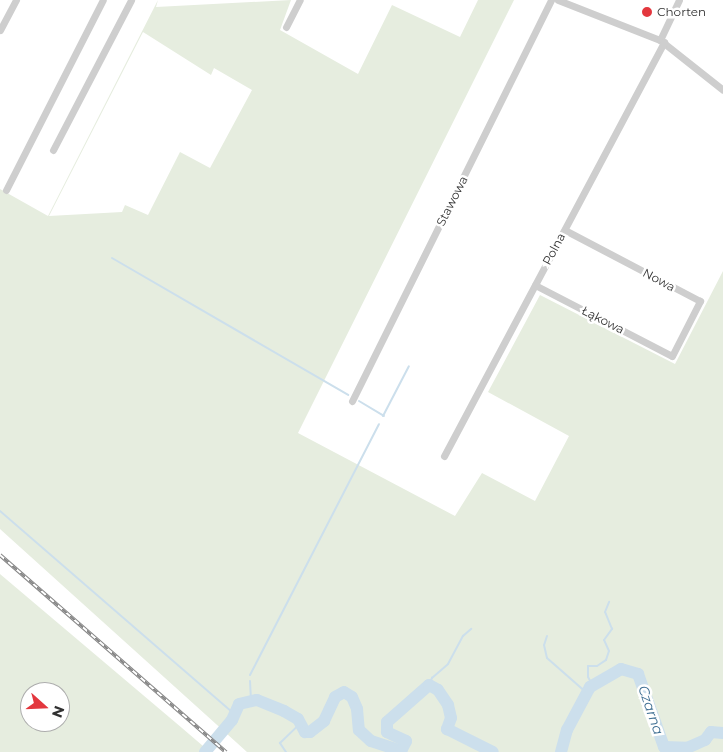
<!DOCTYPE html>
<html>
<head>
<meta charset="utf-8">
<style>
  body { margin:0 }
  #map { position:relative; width:723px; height:752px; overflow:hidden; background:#fff; font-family:Montserrat,sans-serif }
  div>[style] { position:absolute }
  .green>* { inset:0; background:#e6eddf }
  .stream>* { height:2px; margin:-1px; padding:0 1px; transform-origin:1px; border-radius:1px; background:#ccdfec }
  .river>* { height:12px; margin:-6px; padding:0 6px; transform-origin:6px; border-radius:6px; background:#ccdfec }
  .minor>* { height:7px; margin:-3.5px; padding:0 3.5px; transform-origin:3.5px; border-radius:3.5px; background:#cecece }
  .rail>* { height:4px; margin-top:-2px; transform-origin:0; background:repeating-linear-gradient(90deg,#fff 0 5.5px,#868686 0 11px); box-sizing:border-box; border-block:1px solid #868686 }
  .dots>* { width:14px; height:14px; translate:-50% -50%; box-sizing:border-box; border:2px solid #fff; border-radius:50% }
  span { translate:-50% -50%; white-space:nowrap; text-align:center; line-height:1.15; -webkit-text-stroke:5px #fff; paint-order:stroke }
  .poi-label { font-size:12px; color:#313131 }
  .left { translate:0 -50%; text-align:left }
  .street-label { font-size:12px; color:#313131 }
  .water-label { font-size:14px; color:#3f6f93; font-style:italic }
  .north { position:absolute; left:20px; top:682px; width:50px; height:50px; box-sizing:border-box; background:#fff; border:1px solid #adadad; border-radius:50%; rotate:110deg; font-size:14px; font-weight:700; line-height:20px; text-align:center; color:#313131 }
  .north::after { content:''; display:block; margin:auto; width:18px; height:22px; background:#e3373e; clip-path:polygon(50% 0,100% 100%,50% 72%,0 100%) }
</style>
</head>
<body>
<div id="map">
  <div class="green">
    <i style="clip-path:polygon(evenodd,158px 0,156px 7px,291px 0,280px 30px,358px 74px,392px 5px,460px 37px,478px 0,514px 0,298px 433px,455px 516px,482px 473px,535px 501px,569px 436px,488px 392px,540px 295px,675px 364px,723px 271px,723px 752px,247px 752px,0 529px,0 189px,48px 216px,158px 0,143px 32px,211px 75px,214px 68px,252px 90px,210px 168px,180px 152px,148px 215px,125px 205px,122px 212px,49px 216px,143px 32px)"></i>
    <i style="clip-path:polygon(evenodd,0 574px,182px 728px,210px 752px,0 752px,0 574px,30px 692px,60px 692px,60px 722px,30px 722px,30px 692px)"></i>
  </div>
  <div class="stream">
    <i style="left:112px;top:258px;width:273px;rotate:30.1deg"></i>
    <i style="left:359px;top:401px;width:29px;rotate:31deg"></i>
    <i style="left:383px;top:416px;width:56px;rotate:-62.5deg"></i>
    <i style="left:0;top:511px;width:310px;rotate:40.9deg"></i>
    <i style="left:547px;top:636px;width:9px;rotate:108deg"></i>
    <i style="left:544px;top:645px;width:13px;rotate:77deg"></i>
    <i style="left:547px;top:658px;width:53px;rotate:41.2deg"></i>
    <i style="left:250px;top:675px;width:282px;rotate:-62.8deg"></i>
    <i style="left:250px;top:681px;width:20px;rotate:87deg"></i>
    <i style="left:429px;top:685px;width:8px;rotate:-67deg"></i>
    <i style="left:432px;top:678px;width:21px;rotate:-41deg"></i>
    <i style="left:448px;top:664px;width:32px;rotate:-62deg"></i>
    <i style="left:463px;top:636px;width:11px;rotate:-41deg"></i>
    <i style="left:593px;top:686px;width:10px;rotate:-119deg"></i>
    <i style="left:588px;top:677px;width:11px;rotate:-90deg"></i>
    <i style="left:588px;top:666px;width:9px"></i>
    <i style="left:597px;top:666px;width:11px;rotate:-34deg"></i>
    <i style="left:606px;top:660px;width:9px;rotate:-72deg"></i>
    <i style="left:609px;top:651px;width:12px;rotate:-114deg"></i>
    <i style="left:604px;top:640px;width:14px;rotate:-54deg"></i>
    <i style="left:612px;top:629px;width:18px;rotate:-112deg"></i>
    <i style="left:605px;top:612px;width:11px;rotate:-68deg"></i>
    <i style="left:722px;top:732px;width:3px;rotate:-72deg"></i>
    <i style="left:286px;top:752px;width:11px;rotate:-124deg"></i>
    <i style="left:280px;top:743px;width:29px;rotate:-44deg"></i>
  </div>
  <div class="river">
    <i style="left:205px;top:752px;width:42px;rotate:-49.8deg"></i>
    <i style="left:232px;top:720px;width:17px;rotate:-66deg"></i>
    <i style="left:239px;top:704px;width:18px;rotate:-13deg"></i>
    <i style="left:257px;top:700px;width:29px;rotate:22deg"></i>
    <i style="left:284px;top:711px;width:16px;rotate:30deg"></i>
    <i style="left:298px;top:719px;width:15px;rotate:62deg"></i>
    <i style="left:305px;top:732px;width:5px"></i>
    <i style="left:310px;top:732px;width:18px;rotate:-38deg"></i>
    <i style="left:324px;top:721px;width:26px;rotate:-65deg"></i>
    <i style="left:335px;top:697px;width:10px;rotate:-29deg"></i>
    <i style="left:344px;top:692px;width:9px;rotate:32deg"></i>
    <i style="left:352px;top:697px;width:13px;rotate:67deg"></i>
    <i style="left:357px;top:709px;width:21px;rotate:85deg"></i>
    <i style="left:359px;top:730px;width:16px;rotate:43deg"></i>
    <i style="left:371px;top:741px;width:32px;rotate:18deg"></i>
    <i style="left:401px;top:751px;width:11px;rotate:-63deg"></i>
    <i style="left:406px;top:741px;width:21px;rotate:-155deg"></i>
    <i style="left:387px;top:732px;width:10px;rotate:-90deg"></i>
    <i style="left:387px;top:722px;width:56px;rotate:-41.4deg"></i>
    <i style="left:429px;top:685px;width:10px;rotate:29deg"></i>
    <i style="left:438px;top:690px;width:18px;rotate:56deg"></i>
    <i style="left:448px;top:705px;width:13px;rotate:77deg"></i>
    <i style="left:451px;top:718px;width:12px;rotate:110deg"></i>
    <i style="left:447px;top:729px;width:51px;rotate:26.6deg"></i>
    <i style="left:561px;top:752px;width:23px;rotate:-75deg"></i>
    <i style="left:567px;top:730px;width:49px;rotate:-61.9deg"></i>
    <i style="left:590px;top:687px;width:36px;rotate:-30deg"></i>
    <i style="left:621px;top:669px;width:18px;rotate:16deg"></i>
    <i style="left:638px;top:674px;width:77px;rotate:70.4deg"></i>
    <i style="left:664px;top:747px;width:23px;rotate:2deg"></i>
    <i style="left:687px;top:748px;width:20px;rotate:-24deg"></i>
    <i style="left:705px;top:740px;width:10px;rotate:-53deg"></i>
    <i style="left:711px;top:732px;width:12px;rotate:5deg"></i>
  </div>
  <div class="minor">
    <i style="left:558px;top:0;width:110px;rotate:21.4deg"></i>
    <i style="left:660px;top:40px;width:80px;rotate:38.4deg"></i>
    <i style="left:286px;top:27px;width:30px;rotate:-63deg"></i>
    <i style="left:0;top:30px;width:34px;rotate:-62deg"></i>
    <i style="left:660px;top:40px;width:44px;rotate:-64.6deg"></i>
    <i style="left:53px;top:150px;width:169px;rotate:-62.5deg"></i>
    <i style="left:6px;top:190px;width:213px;rotate:-63deg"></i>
    <i style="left:535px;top:285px;width:154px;rotate:27.4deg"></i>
    <i style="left:672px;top:356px;width:62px;rotate:-63deg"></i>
    <i style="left:700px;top:301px;width:153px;rotate:-152.3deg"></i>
    <i style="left:352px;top:401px;width:448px;rotate:-63.6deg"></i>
    <i style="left:444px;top:456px;width:469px;rotate:-62deg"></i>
  </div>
  <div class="rail">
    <i style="left:0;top:555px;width:300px;rotate:41.1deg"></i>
  </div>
  <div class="dots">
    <i style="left:647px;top:12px;background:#e3373e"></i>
  </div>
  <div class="poi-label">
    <span class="left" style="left:657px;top:12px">Chorten</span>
  </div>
  <div class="street-label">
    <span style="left:452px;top:201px;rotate:-63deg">Stawowa</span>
    <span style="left:554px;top:249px;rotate:-62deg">Polna</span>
    <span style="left:659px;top:280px;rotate:28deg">Nowa</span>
    <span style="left:603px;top:320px;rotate:27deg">Łąkowa</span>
  </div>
  <div class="water-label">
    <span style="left:651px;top:710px;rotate:71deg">Czarna</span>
  </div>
  <div class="north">N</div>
</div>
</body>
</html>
